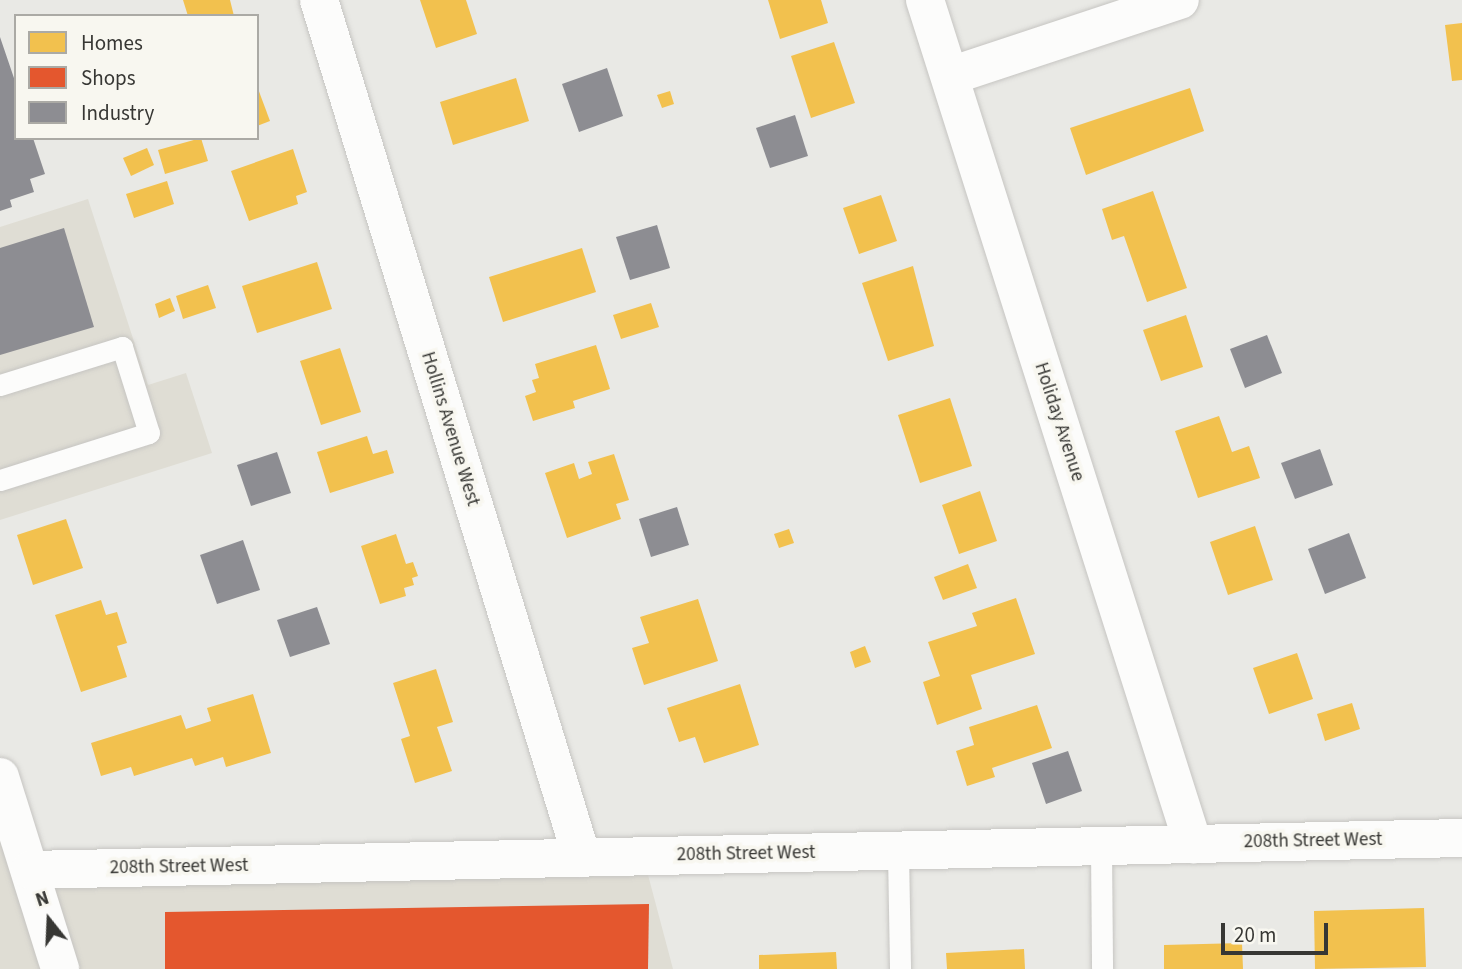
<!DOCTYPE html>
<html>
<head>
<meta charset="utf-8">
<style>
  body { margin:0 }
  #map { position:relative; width:1462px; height:969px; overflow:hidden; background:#e9e9e5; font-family:"Source Sans 3",sans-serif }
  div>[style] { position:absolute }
  .built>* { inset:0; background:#dfddd4 }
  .homes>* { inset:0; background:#f2c14e }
  .shops>* { inset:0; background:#e4572e }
  .industry>* { inset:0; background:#8d8d92 }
  .roads { filter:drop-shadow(0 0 2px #c6c5c2) drop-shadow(0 0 2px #c6c5c2) }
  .service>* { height:21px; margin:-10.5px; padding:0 10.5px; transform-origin:10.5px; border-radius:10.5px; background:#fcfcfb }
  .minor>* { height:38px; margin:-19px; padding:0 19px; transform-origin:19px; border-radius:19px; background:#fcfcfb }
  span { translate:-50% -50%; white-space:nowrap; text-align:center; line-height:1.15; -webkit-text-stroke:7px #f8f7f0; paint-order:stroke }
  .street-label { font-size:19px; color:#373734 }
  .legend { position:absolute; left:14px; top:14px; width:245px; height:126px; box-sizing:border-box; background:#f8f7f0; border:2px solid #abaaa5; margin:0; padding:9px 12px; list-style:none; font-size:21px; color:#373734 }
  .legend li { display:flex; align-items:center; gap:14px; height:35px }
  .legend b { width:35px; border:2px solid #abaaa5 }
  .north { position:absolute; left:14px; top:885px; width:70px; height:70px; -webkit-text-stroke:5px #f8f7f0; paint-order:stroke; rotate:342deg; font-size:19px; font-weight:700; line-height:28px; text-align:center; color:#373734 }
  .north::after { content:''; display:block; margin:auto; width:24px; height:32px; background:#373734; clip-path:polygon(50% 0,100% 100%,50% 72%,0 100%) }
  .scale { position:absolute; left:1221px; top:923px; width:107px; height:32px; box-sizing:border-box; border:4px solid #373734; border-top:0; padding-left:9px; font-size:21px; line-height:24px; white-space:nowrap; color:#373734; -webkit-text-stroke:5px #f8f7f0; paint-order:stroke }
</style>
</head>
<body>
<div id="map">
  <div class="built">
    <i style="clip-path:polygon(88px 199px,148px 385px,186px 373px,212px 453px,0 520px,0 227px)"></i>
    <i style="clip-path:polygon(0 777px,30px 870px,643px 856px,673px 969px,0 969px)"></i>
  </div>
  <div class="homes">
    <i style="clip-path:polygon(183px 0,230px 0,234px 16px,188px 16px)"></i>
    <i style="clip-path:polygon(420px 0,466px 0,477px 34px,436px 48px)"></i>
    <i style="clip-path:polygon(768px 0,821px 0,828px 23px,780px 39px)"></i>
    <i style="clip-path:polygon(1462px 23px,1462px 80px,1452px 81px,1445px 25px)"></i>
    <i style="clip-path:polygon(834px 42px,855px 103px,811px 118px,791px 56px)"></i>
    <i style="clip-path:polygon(516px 78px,529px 121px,453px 145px,440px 102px)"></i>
    <i style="clip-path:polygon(257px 86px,270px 121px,257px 126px)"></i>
    <i style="clip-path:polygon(1190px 88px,1204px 131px,1086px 175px,1070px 128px)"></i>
    <i style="clip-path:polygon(670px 91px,674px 104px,662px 108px,657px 95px)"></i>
    <i style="clip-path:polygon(201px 138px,208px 161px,165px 174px,158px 150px)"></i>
    <i style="clip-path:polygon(147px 148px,154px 165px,131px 176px,123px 158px)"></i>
    <i style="clip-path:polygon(293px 149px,307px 192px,296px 196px,298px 204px,249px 221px,231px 171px)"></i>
    <i style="clip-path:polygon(167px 181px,174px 204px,134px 218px,126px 194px)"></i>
    <i style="clip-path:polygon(1153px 191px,1187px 288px,1147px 302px,1124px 236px,1112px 240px,1102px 209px)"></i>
    <i style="clip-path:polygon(881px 195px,897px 241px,859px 254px,843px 208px)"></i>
    <i style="clip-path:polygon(582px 248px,596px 292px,503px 322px,489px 277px)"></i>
    <i style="clip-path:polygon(317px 262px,332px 309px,257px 333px,242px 286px)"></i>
    <i style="clip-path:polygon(913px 266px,934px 346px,888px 361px,862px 283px)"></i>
    <i style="clip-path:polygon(208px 285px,216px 308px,183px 319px,176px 296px)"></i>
    <i style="clip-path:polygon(170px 298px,175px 311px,159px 318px,155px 304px)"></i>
    <i style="clip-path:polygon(651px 303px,659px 327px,621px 339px,613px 315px)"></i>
    <i style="clip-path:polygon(1186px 315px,1203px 367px,1161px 381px,1143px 330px)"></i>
    <i style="clip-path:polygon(596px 345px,610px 389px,573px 401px,575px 408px,533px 421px,525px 396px,536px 392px,532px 380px,539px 378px,535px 364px)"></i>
    <i style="clip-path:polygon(340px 348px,361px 412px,321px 425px,300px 361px)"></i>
    <i style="clip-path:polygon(950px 398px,972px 466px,920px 483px,898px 415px)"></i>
    <i style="clip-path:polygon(1219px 416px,1232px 452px,1249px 446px,1260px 478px,1198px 498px,1175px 431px)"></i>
    <i style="clip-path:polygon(367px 436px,373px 454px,387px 450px,394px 473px,330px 493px,317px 452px)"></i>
    <i style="clip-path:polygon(614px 454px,629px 500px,616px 504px,621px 519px,567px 538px,545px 473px,574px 463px,579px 479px,592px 474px,588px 462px)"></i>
    <i style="clip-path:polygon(980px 491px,997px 541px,959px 554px,942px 505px)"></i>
    <i style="clip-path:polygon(66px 519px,83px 568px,33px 585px,17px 535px)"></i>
    <i style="clip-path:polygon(1255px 526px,1273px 580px,1228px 595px,1210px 542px)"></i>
    <i style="clip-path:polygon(789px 529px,794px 543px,779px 548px,774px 534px)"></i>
    <i style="clip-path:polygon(396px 534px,406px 564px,413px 562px,418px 576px,412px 578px,414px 585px,404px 588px,406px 596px,380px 604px,361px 546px)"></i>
    <i style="clip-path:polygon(968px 564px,977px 588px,943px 600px,934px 577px)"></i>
    <i style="clip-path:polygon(1016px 598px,1035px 654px,971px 675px,982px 709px,937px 725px,923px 682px,940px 676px,928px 642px,977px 626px,972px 613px)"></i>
    <i style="clip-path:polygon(698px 599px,718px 661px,644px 685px,632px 648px,649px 643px,640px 617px)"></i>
    <i style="clip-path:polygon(101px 600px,106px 615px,117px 612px,127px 643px,117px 646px,127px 677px,81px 692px,55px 615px)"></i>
    <i style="clip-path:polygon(865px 646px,871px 662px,855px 668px,850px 652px)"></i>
    <i style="clip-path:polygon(1297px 653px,1313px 699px,1269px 714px,1253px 668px)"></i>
    <i style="clip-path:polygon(436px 669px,453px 722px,437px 727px,452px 771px,415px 783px,401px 739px,410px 736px,393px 683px)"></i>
    <i style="clip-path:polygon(740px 684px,759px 745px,704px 763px,695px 737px,679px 742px,667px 708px)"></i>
    <i style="clip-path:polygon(253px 694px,271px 753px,226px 767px,223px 757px,195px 766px,192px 758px,134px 776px,131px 767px,101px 776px,91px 743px,181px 715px,186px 729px,211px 721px,207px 708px)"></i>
    <i style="clip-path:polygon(1352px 703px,1360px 729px,1325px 741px,1317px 714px)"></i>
    <i style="clip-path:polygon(1037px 705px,1052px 748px,992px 768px,995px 777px,967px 786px,956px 751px,974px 745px,969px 727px)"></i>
    <i style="clip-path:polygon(1424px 908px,1426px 967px,1315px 969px,1314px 911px)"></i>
    <i style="clip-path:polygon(1242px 943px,1243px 969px,1164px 969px,1164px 945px)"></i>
    <i style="clip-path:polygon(1024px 949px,1025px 969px,947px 969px,946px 953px)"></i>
    <i style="clip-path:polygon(836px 952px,837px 969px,759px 969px,759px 955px)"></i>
  </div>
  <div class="shops">
    <i style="clip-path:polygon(649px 904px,648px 969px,165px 969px,165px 912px)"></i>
  </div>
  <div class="industry">
    <i style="clip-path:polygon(0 37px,16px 84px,16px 138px,33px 138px,45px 174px,30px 179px,34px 192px,10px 200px,12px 207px,0 211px)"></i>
    <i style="clip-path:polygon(607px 68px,623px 116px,579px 132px,562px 84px)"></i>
    <i style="clip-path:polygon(795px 115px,808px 156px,770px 168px,756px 128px)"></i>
    <i style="clip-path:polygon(657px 225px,670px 268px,630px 280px,616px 237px)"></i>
    <i style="clip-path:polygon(64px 228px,94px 327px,0 355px,0 248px)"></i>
    <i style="clip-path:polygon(1267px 335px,1282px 373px,1245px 388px,1230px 349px)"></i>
    <i style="clip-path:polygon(1320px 449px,1333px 485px,1295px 499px,1281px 463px)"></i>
    <i style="clip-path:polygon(277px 452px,291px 493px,251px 506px,237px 465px)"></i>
    <i style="clip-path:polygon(677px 507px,689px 545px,651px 557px,639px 519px)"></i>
    <i style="clip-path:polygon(1349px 533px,1366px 578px,1325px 594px,1308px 549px)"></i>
    <i style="clip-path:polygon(243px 540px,260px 590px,217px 604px,200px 555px)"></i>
    <i style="clip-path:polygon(317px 607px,330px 644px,290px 657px,277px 620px)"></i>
    <i style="clip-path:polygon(1068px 751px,1082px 791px,1046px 804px,1032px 763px)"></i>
  </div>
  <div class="roads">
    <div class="service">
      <i style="left:0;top:385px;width:128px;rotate:-17.3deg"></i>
      <i style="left:122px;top:347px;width:90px;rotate:72.6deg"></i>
      <i style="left:149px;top:433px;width:156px;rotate:162.5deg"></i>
      <i style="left:1101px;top:848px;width:121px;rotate:89.5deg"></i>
      <i style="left:898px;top:852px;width:117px;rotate:89deg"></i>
    </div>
    <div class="minor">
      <i style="left:319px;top:0;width:897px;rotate:72.96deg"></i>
      <i style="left:925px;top:0;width:886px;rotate:72.38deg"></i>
      <i style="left:950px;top:76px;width:242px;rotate:-18.3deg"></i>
      <i style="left:0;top:777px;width:201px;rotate:72.6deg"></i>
      <i style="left:30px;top:870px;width:1432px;rotate:-1.28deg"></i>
    </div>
  </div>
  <div class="street-label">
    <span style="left:1059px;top:422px;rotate:72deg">Holiday Avenue</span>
    <span style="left:450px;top:429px;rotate:73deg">Hollins Avenue West</span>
    <span style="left:1313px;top:841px;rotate:-1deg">208th Street West</span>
    <span style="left:746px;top:854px;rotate:-1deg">208th Street West</span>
    <span style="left:179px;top:867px;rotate:-1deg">208th Street West</span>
  </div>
  <ul class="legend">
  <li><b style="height:19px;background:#f2c14e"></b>Homes</li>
  <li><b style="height:19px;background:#e4572e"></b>Shops</li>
  <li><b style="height:19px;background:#8d8d92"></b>Industry</li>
  </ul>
  <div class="north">N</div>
  <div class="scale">20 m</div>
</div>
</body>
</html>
